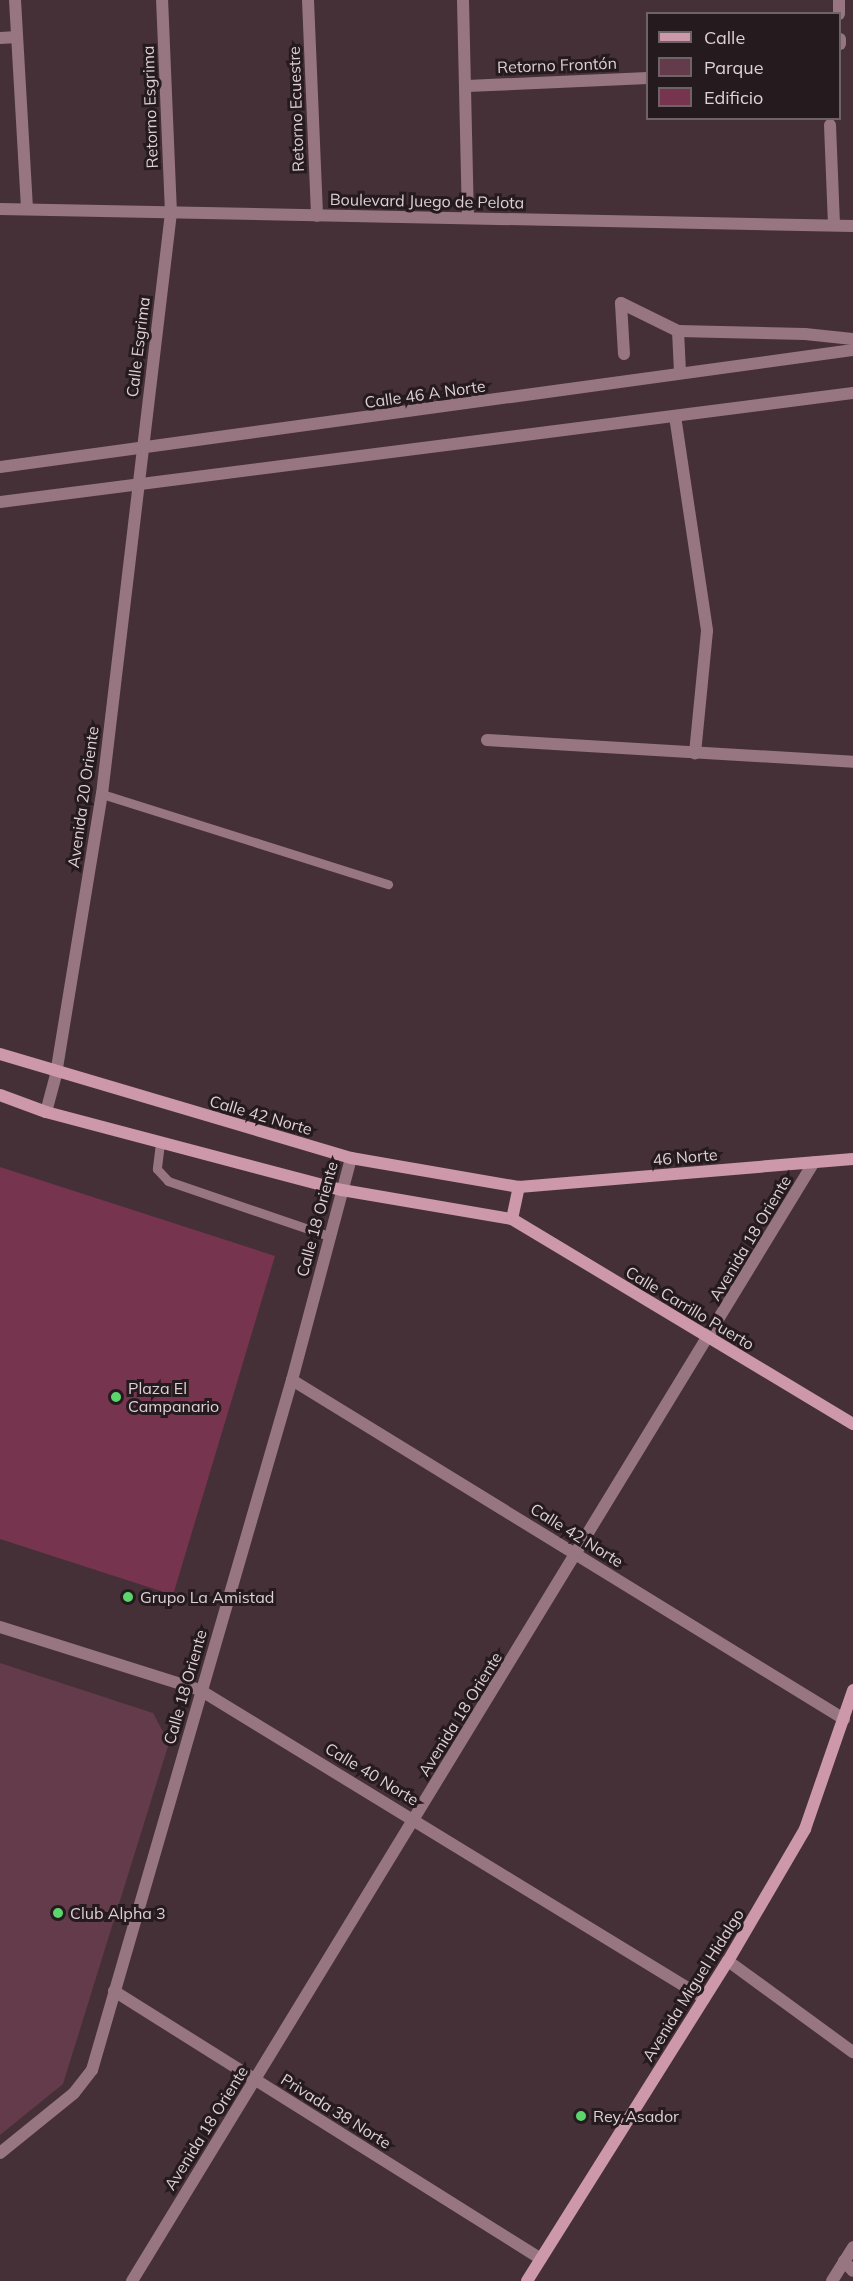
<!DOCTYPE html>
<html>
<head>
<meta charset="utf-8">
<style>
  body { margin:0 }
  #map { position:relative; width:853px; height:2281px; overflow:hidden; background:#453037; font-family:Mulish,sans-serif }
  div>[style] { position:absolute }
  .green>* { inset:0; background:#633b4a }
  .building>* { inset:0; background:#76344f }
  .lane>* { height:9px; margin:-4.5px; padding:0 4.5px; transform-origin:4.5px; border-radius:4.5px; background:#977681 }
  .street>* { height:12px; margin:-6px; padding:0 6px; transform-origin:6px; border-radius:6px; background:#977681 }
  .secondary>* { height:12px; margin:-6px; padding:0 6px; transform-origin:6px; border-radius:6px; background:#cc98aa }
  .dots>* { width:16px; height:16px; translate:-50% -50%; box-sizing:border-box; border:3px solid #251b1e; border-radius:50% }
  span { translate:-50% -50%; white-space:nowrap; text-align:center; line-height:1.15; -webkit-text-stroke:6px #251b1e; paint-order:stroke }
  .street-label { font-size:16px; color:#ded0d5 }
  .poi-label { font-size:16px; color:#ded0d5 }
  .left { translate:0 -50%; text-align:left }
  .legend { position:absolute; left:646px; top:12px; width:195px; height:108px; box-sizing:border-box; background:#251b1e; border:2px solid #6f6367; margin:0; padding:8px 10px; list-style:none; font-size:18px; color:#ded0d5 }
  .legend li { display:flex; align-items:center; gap:12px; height:30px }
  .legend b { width:30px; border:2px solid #6f6367 }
</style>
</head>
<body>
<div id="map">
  <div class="green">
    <i style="clip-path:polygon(0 1663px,153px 1713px,169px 1743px,63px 2084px,0 2135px)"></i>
  </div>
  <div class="building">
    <i style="clip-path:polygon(0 1167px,275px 1256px,173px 1595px,0 1539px)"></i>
  </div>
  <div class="lane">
    <i style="left:102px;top:794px;width:300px;rotate:17.5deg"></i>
    <i style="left:160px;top:1143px;width:26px;rotate:97deg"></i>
    <i style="left:157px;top:1169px;width:16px;rotate:47deg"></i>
    <i style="left:168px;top:1181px;width:170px;rotate:18.9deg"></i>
  </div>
  <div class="street">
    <i style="left:15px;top:0;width:209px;rotate:86.7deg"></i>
    <i style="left:308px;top:0;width:216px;rotate:87.6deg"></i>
    <i style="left:463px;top:0;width:217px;rotate:88.7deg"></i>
    <i style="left:839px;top:0;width:14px;rotate:90deg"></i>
    <i style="left:0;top:38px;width:17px;rotate:-3deg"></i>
    <i style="left:840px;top:39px;width:5px;rotate:90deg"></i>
    <i style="left:467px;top:86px;width:181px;rotate:-2.5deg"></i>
    <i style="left:830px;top:125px;width:100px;rotate:87.7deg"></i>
    <i style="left:0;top:209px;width:853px;rotate:1.14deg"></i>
    <i style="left:678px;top:331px;width:41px;rotate:87.2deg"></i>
    <i style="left:624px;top:354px;width:51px;rotate:-93.4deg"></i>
    <i style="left:621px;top:303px;width:64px;rotate:26.2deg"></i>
    <i style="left:678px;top:331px;width:127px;rotate:1.4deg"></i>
    <i style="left:805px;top:334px;width:48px;rotate:5.9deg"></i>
    <i style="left:675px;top:416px;width:217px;rotate:81.5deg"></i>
    <i style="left:707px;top:631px;width:123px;rotate:95.6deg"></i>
    <i style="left:0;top:467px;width:861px;rotate:-7.81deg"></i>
    <i style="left:0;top:502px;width:860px;rotate:-7.28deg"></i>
    <i style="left:487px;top:740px;width:367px;rotate:3.4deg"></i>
    <i style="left:46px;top:1112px;width:39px;rotate:-75deg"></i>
    <i style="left:56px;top:1074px;width:284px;rotate:-80.7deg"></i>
    <i style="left:102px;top:794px;width:585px;rotate:-83.23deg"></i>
    <i style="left:171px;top:213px;width:213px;rotate:-92.4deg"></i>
    <i style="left:292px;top:1380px;width:648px;rotate:31.56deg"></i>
    <i style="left:0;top:1627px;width:210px;rotate:17.5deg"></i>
    <i style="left:200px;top:1690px;width:591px;rotate:31.43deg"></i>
    <i style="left:728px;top:1961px;width:155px;rotate:36.1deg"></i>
    <i style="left:114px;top:1991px;width:504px;rotate:32.11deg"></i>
    <i style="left:0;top:2153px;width:95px;rotate:-39deg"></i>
    <i style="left:74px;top:2093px;width:29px;rotate:-52deg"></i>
    <i style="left:92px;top:2070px;width:718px;rotate:-73.84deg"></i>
    <i style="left:292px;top:1380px;width:230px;rotate:-75.1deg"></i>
    <i style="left:844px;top:2261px;width:13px;rotate:48deg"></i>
    <i style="left:132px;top:2281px;width:1310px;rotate:-58.64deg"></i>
    <i style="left:832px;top:2281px;width:40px;rotate:-58deg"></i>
  </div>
  <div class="secondary">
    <i style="left:0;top:1054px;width:366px;rotate:16.5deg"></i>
    <i style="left:351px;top:1158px;width:170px;rotate:9.8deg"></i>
    <i style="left:519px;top:1187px;width:335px;rotate:-4.8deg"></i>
    <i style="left:0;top:1095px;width:49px;rotate:20.3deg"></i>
    <i style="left:46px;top:1112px;width:306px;rotate:14.8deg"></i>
    <i style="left:342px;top:1190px;width:172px;rotate:9.7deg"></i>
    <i style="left:512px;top:1219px;width:398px;rotate:31deg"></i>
    <i style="left:512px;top:1219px;width:33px;rotate:-78deg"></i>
    <i style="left:527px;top:2281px;width:378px;rotate:-57.9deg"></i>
    <i style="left:728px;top:1961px;width:153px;rotate:-59.7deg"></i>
    <i style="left:805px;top:1829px;width:147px;rotate:-70.9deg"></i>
  </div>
  <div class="dots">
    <i style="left:116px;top:1397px;background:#5cd56d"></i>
    <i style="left:128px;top:1597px;background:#5cd56d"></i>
    <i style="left:58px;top:1913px;background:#5cd56d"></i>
    <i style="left:581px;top:2116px;background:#5cd56d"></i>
  </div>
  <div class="street-label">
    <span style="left:557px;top:65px;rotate:-2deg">Retorno Frontón</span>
    <span style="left:150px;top:107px;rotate:-92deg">Retorno Esgrima</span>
    <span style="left:296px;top:109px;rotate:-92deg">Retorno Ecuestre</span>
    <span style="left:427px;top:201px;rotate:1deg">Boulevard Juego de Pelota</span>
    <span style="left:138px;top:347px;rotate:-83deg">Calle Esgrima</span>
    <span style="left:425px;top:394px;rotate:-8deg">Calle 46 A Norte</span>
    <span style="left:83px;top:797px;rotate:-82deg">Avenida 20 Oriente</span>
    <span style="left:261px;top:1115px;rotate:16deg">Calle 42 Norte</span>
    <span style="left:685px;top:1157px;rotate:-5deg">46 Norte</span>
    <span style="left:317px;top:1219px;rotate:-75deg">Calle 18 Oriente</span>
    <span style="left:750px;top:1238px;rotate:-59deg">Avenida 18 Oriente</span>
    <span style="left:690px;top:1308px;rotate:31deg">Calle Carrillo Puerto</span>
    <span style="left:577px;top:1535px;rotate:32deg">Calle 42 Norte</span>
    <span style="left:185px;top:1687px;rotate:-74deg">Calle 18 Oriente</span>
    <span style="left:460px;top:1714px;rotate:-58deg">Avenida 18 Oriente</span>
    <span style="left:372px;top:1774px;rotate:31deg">Calle 40 Norte</span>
    <span style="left:693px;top:1985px;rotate:-58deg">Avenida Miguel Hidalgo</span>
    <span style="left:336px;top:2111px;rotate:32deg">Privada 38 Norte</span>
    <span style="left:206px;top:2128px;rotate:-58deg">Avenida 18 Oriente</span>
  </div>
  <div class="poi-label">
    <span class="left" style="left:128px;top:1397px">Plaza El<br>Campanario</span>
    <span class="left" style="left:140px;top:1597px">Grupo La Amistad</span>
    <span class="left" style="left:70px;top:1913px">Club Alpha 3</span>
    <span class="left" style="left:593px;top:2116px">Rey Asador</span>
  </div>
  <ul class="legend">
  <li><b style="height:8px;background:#cc98aa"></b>Calle</li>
  <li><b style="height:16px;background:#633b4a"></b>Parque</li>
  <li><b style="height:16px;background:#76344f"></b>Edificio</li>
  </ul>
</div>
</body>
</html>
